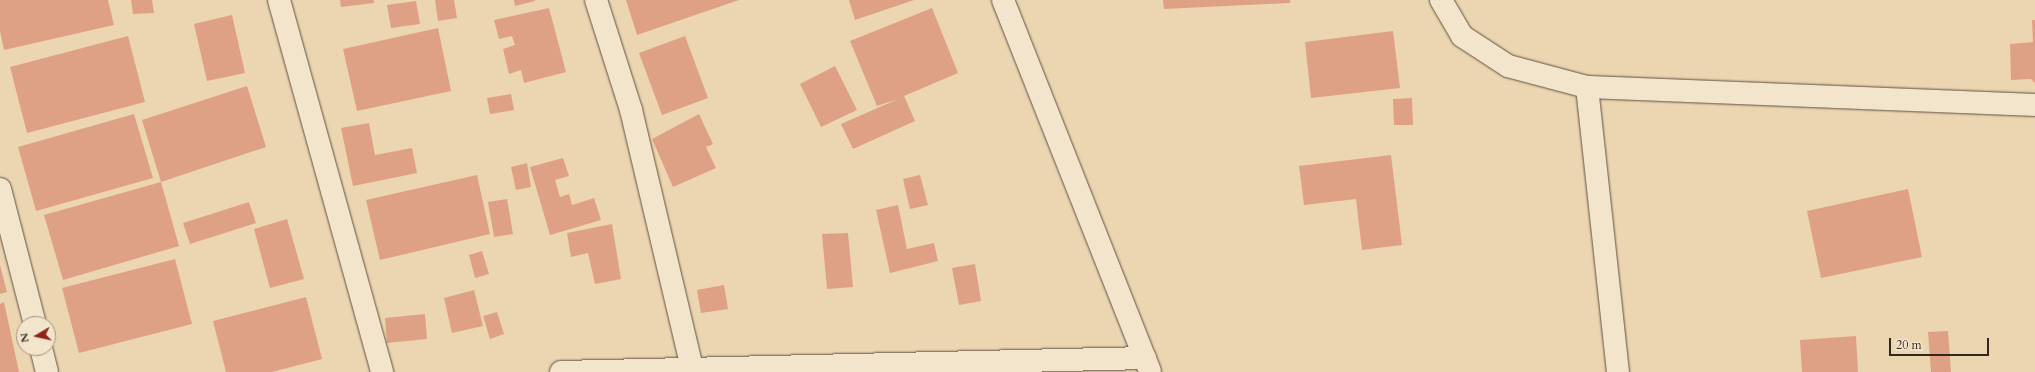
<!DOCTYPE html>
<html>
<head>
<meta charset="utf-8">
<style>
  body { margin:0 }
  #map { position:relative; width:2035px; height:372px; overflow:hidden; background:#ecd5b1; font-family:Cardo,serif }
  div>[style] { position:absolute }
  .building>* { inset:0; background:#dfa186 }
  .roads { filter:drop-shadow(0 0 1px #605241) drop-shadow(0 0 1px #605241) }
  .minor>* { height:22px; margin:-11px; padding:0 11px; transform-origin:11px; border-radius:11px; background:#f3e4cc }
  span { translate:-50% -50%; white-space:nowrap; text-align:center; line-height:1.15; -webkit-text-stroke:3.5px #f3e4cc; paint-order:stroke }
  .north { position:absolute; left:16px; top:316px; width:40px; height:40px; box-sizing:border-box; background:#f3e4cc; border:1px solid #a59886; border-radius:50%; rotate:261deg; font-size:11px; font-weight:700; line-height:16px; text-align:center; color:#31271c }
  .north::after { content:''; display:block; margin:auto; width:14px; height:18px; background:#8f2418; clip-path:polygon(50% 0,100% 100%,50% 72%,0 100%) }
  .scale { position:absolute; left:1889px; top:338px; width:100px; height:18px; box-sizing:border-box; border:2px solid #31271c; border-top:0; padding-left:5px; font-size:12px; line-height:14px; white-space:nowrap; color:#31271c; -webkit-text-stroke:3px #f3e4cc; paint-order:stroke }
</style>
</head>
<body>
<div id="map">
  <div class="building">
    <i style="clip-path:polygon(0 0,108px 0,114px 25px,4px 50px,0 31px)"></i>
    <i style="clip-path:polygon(131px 0,152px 0,154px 13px,133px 14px)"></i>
    <i style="clip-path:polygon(340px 0,374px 0,374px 3px,341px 7px)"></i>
    <i style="clip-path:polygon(435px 0,454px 0,457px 18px,438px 21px)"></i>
    <i style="clip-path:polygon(514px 0,535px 0,535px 1px,515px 6px)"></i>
    <i style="clip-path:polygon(626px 0,739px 0,637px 35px)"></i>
    <i style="clip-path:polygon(849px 0,914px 0,855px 20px)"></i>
    <i style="clip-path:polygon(1163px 0,1290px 0,1290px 3px,1164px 9px)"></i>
    <i style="clip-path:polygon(416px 1px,420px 24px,391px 28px,387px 5px)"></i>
    <i style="clip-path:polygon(549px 8px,566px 72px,524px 83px,521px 70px,509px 74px,503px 49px,515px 45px,512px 36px,499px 39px,494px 20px)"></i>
    <i style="clip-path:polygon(932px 8px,958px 73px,904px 96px,915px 121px,853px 149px,841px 124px,898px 99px,877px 106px,850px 41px)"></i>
    <i style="clip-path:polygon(232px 15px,245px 73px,207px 81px,194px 24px)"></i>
    <i style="clip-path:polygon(2032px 20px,2035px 20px,2035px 83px,2031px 79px,2011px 80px,2010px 44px,2033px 42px)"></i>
    <i style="clip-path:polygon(438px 28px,451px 91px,357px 111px,343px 49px)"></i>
    <i style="clip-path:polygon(1393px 31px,1400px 88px,1311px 98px,1305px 42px)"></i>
    <i style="clip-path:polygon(128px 36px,145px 102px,27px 133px,10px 67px)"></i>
    <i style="clip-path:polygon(685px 36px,708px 98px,662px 115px,639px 53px)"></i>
    <i style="clip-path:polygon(835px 66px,857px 110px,821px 127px,800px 84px)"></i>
    <i style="clip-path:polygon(247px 86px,266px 147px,161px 182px,142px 120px)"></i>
    <i style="clip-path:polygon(511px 94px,514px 110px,490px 114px,487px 98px)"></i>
    <i style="clip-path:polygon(1412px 98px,1413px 125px,1394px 125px,1393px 99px)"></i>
    <i style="clip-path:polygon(134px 114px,153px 178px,36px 211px,18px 147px)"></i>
    <i style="clip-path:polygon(699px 114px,713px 144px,706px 147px,716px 168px,673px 187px,652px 139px)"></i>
    <i style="clip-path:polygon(369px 123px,375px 155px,412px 148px,417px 173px,353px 186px,341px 128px)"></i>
    <i style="clip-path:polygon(1391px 155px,1402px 245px,1362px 250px,1356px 199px,1304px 205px,1299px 166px)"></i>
    <i style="clip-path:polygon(563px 158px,569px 176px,555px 180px,560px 197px,569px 194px,572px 205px,594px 198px,601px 220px,550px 235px,530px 167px)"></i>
    <i style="clip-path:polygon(527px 163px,531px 187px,516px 190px,511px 167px)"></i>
    <i style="clip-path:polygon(477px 175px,490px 234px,380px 260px,366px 200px)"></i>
    <i style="clip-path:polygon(920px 175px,928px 205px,910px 209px,903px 179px)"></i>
    <i style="clip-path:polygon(161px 182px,179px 246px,63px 280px,44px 215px)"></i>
    <i style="clip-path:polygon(1908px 189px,1922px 257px,1821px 278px,1807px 211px)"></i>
    <i style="clip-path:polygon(507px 199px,513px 234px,494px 237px,488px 202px)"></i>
    <i style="clip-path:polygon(249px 202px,256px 223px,190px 244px,183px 223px)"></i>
    <i style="clip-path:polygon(898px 205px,907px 249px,934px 243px,938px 261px,890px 273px,876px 210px)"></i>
    <i style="clip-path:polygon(287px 219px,304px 279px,270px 288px,254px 229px)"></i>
    <i style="clip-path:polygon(612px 224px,621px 279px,595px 284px,588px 253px,571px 257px,567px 233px)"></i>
    <i style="clip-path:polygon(848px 233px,853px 287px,827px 289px,822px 234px)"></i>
    <i style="clip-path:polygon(482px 251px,489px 274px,475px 278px,469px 255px)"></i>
    <i style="clip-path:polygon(175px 259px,192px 324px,79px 353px,62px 288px)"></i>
    <i style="clip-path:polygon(975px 264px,981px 301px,959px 305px,952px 268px)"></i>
    <i style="clip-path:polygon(0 265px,7px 292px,0 294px)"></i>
    <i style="clip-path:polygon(724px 285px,728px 309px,701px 313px,697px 290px)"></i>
    <i style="clip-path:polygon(474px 290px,483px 326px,452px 333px,444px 298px)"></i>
    <i style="clip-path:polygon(306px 297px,322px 359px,272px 372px,226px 372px,213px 321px)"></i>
    <i style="clip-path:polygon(4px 302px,19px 372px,0 372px,0 304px)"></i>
    <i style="clip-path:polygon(497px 312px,504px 334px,490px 339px,483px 316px)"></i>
    <i style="clip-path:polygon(425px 314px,427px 339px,387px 343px,385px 318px)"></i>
    <i style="clip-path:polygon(1948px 331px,1951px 372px,1931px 372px,1928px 332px)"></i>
    <i style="clip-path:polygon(1856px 336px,1858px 372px,1802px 372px,1800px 340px)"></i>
  </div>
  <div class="roads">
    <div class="minor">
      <i style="left:279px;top:0;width:386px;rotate:74.5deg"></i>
      <i style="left:596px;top:0;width:115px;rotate:72.3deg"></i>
      <i style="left:631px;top:110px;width:266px;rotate:76.7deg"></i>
      <i style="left:1003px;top:0;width:399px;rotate:68.4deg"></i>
      <i style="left:1441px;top:0;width:42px;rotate:59.7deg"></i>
      <i style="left:1462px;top:36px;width:55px;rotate:33.1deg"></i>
      <i style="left:1508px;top:66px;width:82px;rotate:14.9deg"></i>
      <i style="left:1587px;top:87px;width:448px;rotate:2.3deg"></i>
      <i style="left:1587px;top:87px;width:287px;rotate:83.8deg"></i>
      <i style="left:0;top:189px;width:139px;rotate:75.5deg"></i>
      <i style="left:41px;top:348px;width:25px;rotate:76deg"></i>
      <i style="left:561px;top:372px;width:584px;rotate:-1.37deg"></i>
    </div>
  </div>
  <div class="north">N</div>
  <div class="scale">20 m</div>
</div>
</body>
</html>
